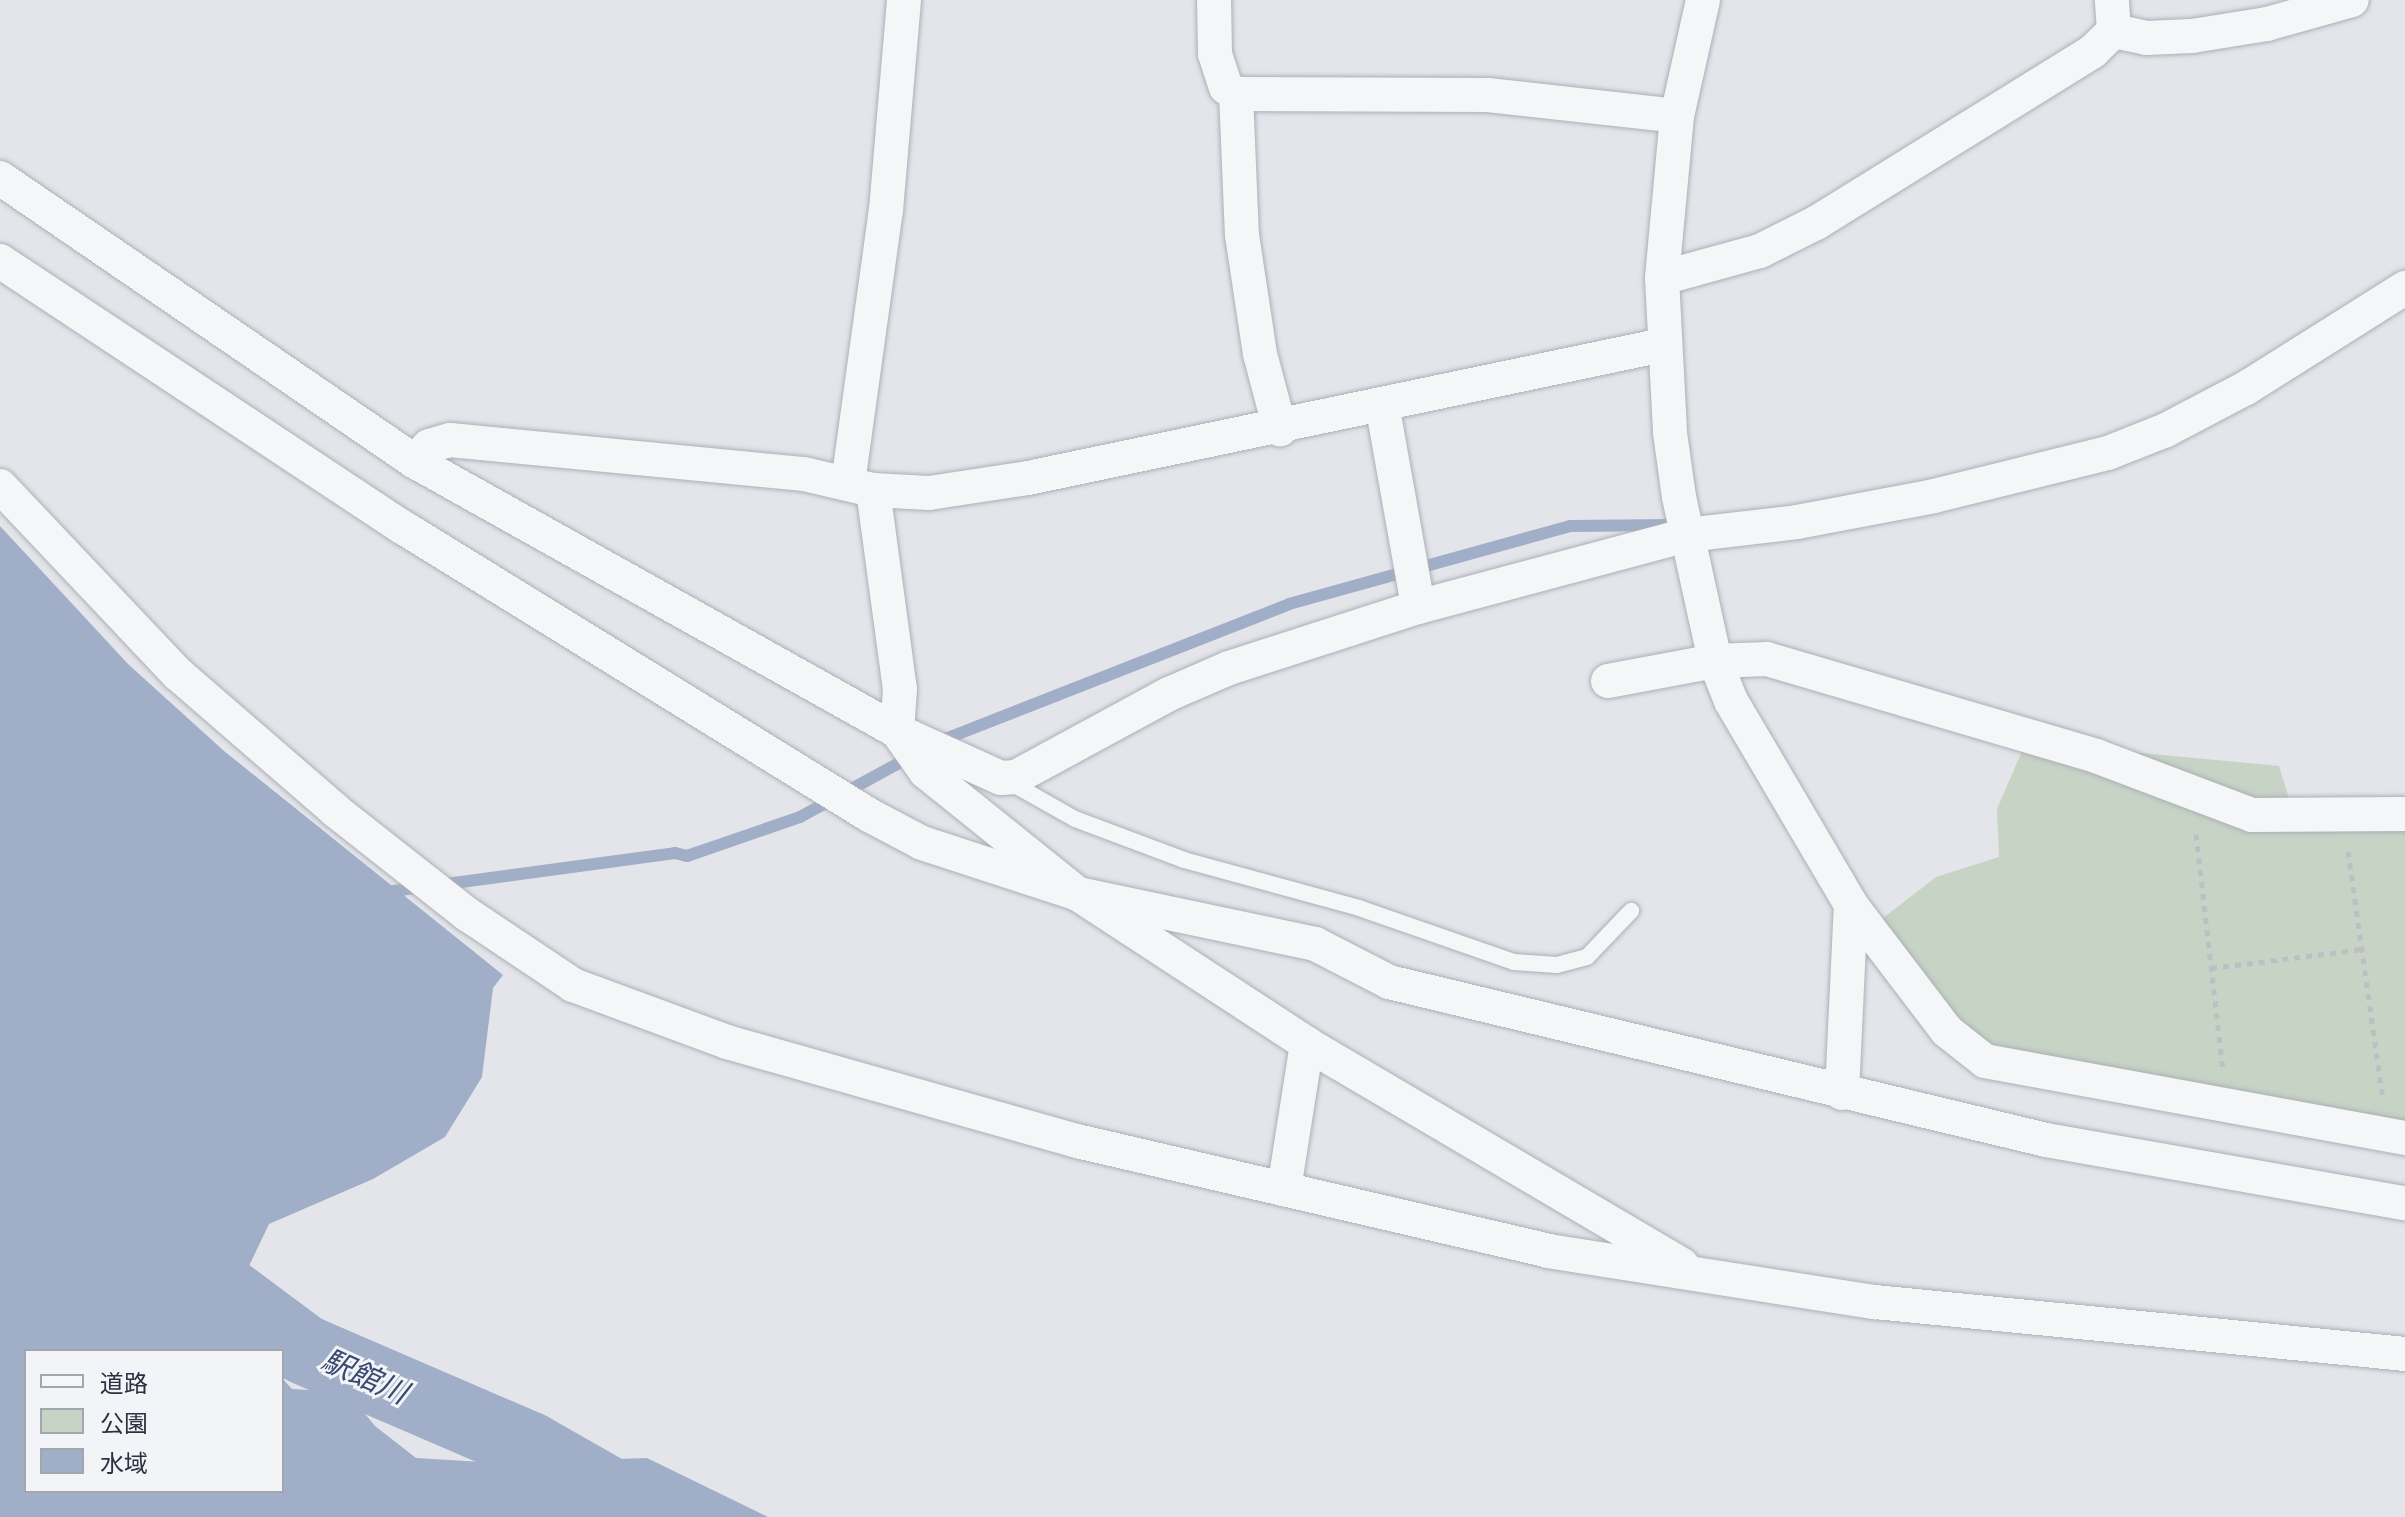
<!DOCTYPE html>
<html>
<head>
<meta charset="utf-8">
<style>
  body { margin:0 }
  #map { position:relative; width:2405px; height:1517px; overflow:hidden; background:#e3e5ea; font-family:Inter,"Noto Sans JP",sans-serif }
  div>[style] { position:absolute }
  .green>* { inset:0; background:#c6d3c5 }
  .water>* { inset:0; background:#a1aec7 }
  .stream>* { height:12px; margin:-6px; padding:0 6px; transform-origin:6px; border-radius:6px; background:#a1aec7 }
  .river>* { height:70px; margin:-35px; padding:0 35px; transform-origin:35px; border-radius:35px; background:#a1aec7 }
  .path>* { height:5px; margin-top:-2.5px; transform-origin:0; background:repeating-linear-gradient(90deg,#bdbfc5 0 6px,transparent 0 12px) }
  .roads { filter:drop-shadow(0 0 2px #acafb7) drop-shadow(0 0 2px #acafb7) }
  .service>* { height:16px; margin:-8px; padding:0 8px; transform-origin:8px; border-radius:8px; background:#f5f6f8 }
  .minor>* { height:34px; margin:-17px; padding:0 17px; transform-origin:17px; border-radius:17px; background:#f5f6f8 }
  span { translate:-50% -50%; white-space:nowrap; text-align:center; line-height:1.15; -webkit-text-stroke:6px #f2f4f7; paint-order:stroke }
  .water-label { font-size:30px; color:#394a72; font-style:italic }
  .legend { position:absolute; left:24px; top:1349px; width:260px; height:144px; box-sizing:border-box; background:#f2f4f7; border:2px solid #a3a6ae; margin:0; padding:10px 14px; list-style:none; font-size:24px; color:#2c3141 }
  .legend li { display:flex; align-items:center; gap:16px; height:40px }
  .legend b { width:40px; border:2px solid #a3a6ae }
</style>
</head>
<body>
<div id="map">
  <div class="green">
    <i style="clip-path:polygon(2026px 742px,2279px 766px,2290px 802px,2405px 814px,2405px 1130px,1984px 1051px,1878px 922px,1936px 877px,1999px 857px,1997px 809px)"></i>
  </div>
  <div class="water">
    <i style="clip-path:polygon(0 526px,128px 664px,224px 751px,503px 975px,493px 988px,482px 1077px,445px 1137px,373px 1179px,269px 1224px,248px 1268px,247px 1323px,262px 1351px,26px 1351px,26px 1491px,282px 1491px,282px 1378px,292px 1389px,347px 1392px,375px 1426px,416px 1458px,499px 1463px,647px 1458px,768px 1517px,0 1517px)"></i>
  </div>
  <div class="stream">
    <i style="left:935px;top:743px;width:380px;rotate:-21.4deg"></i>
    <i style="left:1289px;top:604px;width:292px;rotate:-15.5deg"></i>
    <i style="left:1570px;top:526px;width:102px;rotate:-0.6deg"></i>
    <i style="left:439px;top:885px;width:238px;rotate:-7.7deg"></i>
    <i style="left:675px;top:853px;width:12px;rotate:14deg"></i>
    <i style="left:687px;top:856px;width:120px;rotate:-19deg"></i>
    <i style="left:800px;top:817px;width:128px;rotate:-28.6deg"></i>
    <i style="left:380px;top:893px;width:41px;rotate:-8.3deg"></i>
  </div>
  <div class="river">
    <i style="left:169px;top:1249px;width:169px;rotate:36.6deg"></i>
    <i style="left:305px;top:1350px;width:245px;rotate:23.3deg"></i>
    <i style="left:530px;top:1447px;width:142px;rotate:29.6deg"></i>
  </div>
  <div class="path">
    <i style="left:2196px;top:834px;width:238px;rotate:83.5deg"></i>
    <i style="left:2348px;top:851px;width:250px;rotate:82deg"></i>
    <i style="left:2211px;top:968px;width:153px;rotate:-7.1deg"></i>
  </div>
  <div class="roads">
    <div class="service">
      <i style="left:1006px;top:780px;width:79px;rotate:29.5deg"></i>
      <i style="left:1075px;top:819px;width:116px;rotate:20.6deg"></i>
      <i style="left:1184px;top:860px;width:181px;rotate:15.3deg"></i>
      <i style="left:1359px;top:908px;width:164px;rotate:19.2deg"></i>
      <i style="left:1514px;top:962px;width:43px;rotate:4deg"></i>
      <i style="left:1557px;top:965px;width:31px;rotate:-15deg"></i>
      <i style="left:1587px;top:957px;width:64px;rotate:-46.3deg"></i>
    </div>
    <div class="minor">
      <i style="left:1214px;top:0;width:54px;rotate:88.9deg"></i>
      <i style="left:1215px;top:54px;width:35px;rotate:72deg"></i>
      <i style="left:1226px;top:87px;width:12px;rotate:35deg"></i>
      <i style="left:1236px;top:94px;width:252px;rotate:0.2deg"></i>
      <i style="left:1488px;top:95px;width:190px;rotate:6.3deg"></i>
      <i style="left:1703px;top:0;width:119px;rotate:102.6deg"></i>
      <i style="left:1677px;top:116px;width:163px;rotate:95.3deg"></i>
      <i style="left:1662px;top:278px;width:155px;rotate:87deg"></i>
      <i style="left:1670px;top:433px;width:65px;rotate:82deg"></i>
      <i style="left:1679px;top:497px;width:168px;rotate:77.6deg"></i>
      <i style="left:1715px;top:661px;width:43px;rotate:68.2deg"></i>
      <i style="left:1731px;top:701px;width:237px;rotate:59.5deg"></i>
      <i style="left:1851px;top:905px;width:158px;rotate:52.7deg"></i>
      <i style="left:1947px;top:1031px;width:48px;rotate:38.3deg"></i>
      <i style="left:1985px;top:1061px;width:427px;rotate:10.4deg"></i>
      <i style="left:2114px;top:31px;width:33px;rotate:12deg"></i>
      <i style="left:2146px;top:38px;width:46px;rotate:-2.5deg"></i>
      <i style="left:2192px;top:36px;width:76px;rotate:-9.1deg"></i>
      <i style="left:2267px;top:24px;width:88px;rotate:-15.8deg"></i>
      <i style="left:1236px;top:94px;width:141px;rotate:87.6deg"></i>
      <i style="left:1242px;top:235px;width:120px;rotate:81.4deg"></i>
      <i style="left:1260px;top:354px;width:78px;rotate:75.1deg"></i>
      <i style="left:0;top:178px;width:501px;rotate:34.36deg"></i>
      <i style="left:414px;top:461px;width:553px;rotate:29.21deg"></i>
      <i style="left:897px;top:731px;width:114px;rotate:24.3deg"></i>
      <i style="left:1001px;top:778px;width:15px;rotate:-4deg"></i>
      <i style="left:1016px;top:777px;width:174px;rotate:-28.5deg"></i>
      <i style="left:1169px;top:694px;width:65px;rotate:-23.4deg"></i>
      <i style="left:1229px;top:668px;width:199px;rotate:-17.9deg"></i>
      <i style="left:1418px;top:607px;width:278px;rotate:-15deg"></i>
      <i style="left:1687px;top:535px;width:111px;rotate:-6.7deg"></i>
      <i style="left:1797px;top:522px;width:139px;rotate:-10.7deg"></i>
      <i style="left:1934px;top:496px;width:179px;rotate:-13.9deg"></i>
      <i style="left:2108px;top:453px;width:62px;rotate:-21.6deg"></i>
      <i style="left:2166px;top:430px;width:90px;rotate:-27.7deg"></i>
      <i style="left:2246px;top:388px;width:188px;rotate:-32.2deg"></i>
      <i style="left:0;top:261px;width:484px;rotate:33.5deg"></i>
      <i style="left:404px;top:528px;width:546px;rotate:31.68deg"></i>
      <i style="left:869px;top:815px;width:60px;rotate:27.8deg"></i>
      <i style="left:922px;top:843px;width:164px;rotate:18.1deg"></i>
      <i style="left:1078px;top:894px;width:274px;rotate:33.2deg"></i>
      <i style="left:1307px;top:1044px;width:435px;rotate:30.5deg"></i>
      <i style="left:1662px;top:278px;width:102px;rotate:-15.4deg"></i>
      <i style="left:1760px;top:251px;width:63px;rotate:-26.6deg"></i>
      <i style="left:1816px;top:223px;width:326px;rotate:-31.8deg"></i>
      <i style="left:2093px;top:51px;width:29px;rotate:-44deg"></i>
      <i style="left:2114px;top:31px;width:31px;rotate:-94deg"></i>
      <i style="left:1382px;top:404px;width:206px;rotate:79.9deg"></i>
      <i style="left:414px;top:461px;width:21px;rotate:-45deg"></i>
      <i style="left:429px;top:446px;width:22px;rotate:-16deg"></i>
      <i style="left:450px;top:440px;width:356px;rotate:5.5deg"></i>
      <i style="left:804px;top:474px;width:71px;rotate:13.1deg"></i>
      <i style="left:873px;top:490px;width:201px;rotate:82.3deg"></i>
      <i style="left:900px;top:689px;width:42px;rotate:94.1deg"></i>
      <i style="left:897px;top:731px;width:50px;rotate:54.7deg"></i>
      <i style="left:926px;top:772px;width:195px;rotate:38.8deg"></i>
      <i style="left:1078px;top:894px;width:242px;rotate:11.9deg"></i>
      <i style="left:1315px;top:944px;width:83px;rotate:27.2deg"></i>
      <i style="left:1389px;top:982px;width:676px;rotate:13.52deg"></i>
      <i style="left:2046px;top:1140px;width:364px;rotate:10deg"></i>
      <i style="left:848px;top:483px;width:276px;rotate:-82.1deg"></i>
      <i style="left:886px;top:210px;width:211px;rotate:-85.1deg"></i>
      <i style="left:0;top:486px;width:259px;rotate:46.6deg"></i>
      <i style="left:178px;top:674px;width:209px;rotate:40.9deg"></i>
      <i style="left:336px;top:811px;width:167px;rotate:38.2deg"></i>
      <i style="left:467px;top:914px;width:128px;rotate:33.8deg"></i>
      <i style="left:573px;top:985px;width:164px;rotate:20.3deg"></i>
      <i style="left:727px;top:1042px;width:364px;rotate:15.8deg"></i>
      <i style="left:1077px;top:1141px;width:484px;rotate:13.1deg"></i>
      <i style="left:1548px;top:1251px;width:331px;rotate:8.9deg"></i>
      <i style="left:1875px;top:1302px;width:533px;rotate:5.6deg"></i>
      <i style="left:873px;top:490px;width:56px;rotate:3.1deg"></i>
      <i style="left:929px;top:493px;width:100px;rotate:-8.6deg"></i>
      <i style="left:1028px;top:478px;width:649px;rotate:-11.83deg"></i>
      <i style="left:1608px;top:681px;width:109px;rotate:-10.6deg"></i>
      <i style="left:1715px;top:661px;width:52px;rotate:-2.2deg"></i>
      <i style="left:1767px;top:659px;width:343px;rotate:16.4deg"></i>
      <i style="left:2096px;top:756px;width:167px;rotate:20.7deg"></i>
      <i style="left:2252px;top:815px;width:153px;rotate:-0.4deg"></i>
      <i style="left:1842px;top:1093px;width:188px;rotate:-87.3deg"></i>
      <i style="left:1284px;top:1189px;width:147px;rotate:-81deg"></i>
    </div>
  </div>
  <div class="water-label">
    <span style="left:365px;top:1376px;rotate:24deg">駅館川</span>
  </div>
  <ul class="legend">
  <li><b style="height:10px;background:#f5f6f8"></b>道路</li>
  <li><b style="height:22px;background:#c6d3c5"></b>公園</li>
  <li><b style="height:22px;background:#a1aec7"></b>水域</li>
  </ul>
</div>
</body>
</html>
